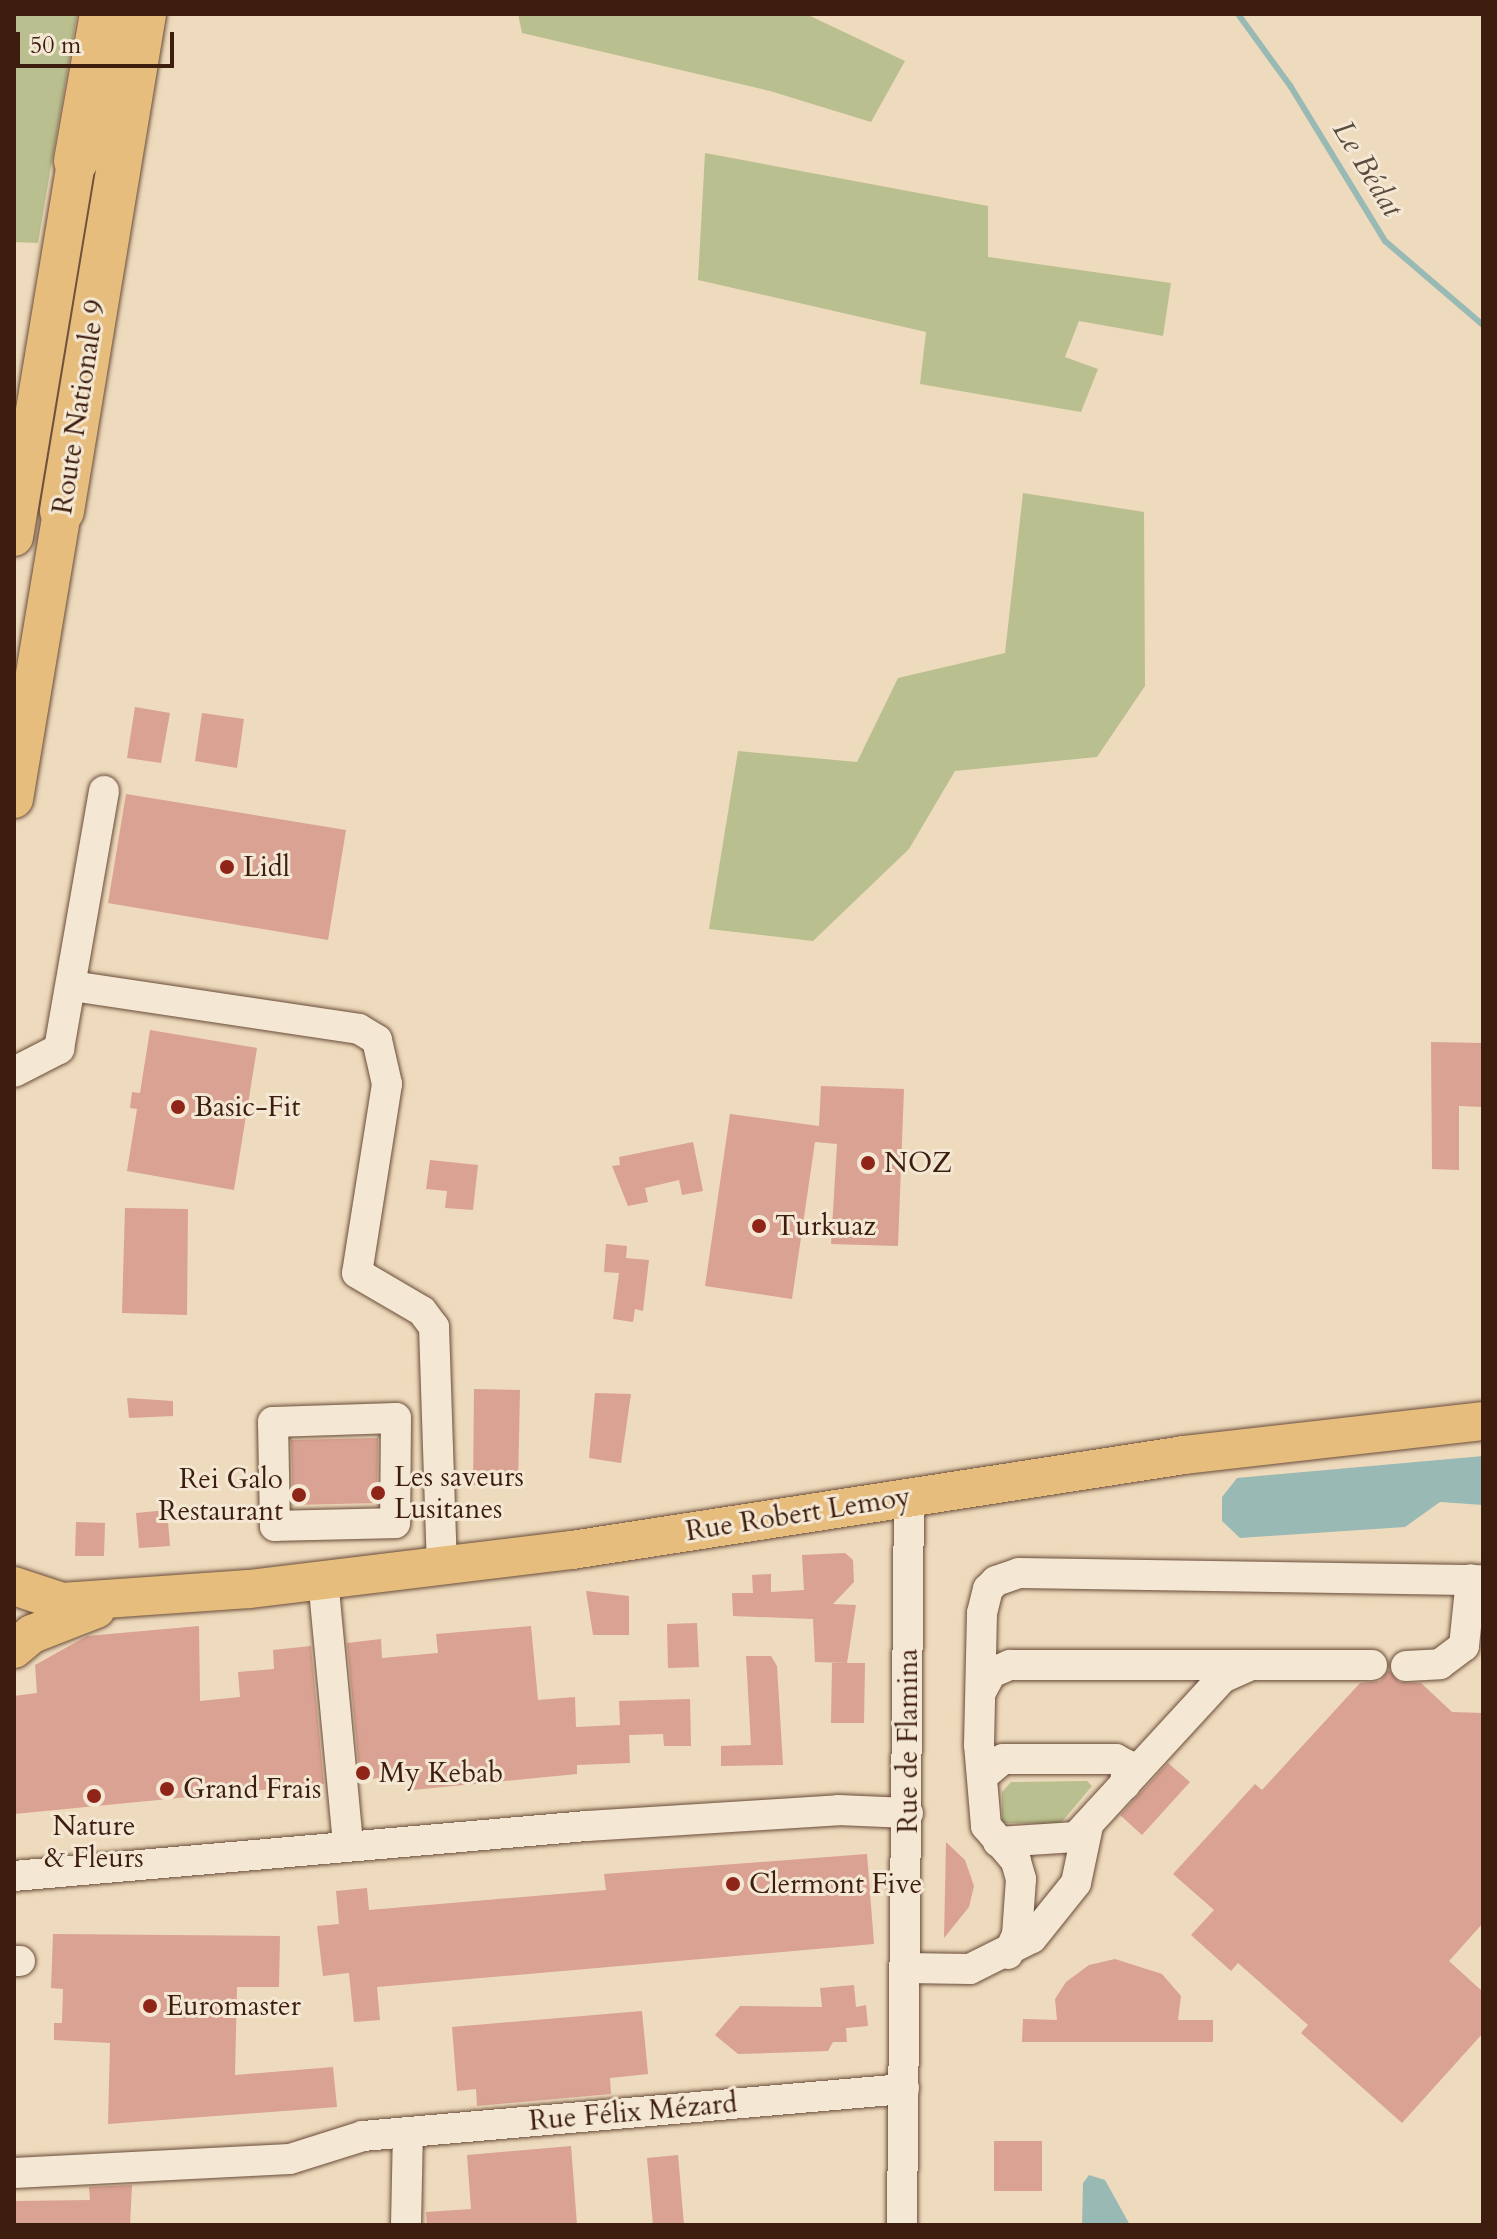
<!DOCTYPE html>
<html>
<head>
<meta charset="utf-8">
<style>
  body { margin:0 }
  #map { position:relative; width:1497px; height:2239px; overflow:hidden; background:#eedabc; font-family:Cardo,serif }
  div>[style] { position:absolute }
  .green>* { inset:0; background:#babf8f }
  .water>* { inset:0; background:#99bab4 }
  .stream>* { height:6px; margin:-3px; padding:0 3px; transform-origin:3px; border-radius:3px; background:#99bab4 }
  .building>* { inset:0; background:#daa292 }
  .roads { filter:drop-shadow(0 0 2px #694c39) drop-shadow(0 0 2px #694c39) }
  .minor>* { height:30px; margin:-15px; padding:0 15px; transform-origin:15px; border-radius:15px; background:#f4e7d3 }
  .major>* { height:38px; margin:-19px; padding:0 19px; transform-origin:19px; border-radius:19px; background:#e7bd7e }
  .highway>* { height:44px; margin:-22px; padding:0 22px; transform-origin:22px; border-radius:22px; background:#e7bd7e }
  .dots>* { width:22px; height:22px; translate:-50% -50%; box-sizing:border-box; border:4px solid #f4e7d3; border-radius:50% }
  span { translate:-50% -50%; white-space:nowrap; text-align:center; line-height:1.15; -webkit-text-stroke:6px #f4e7d3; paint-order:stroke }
  .street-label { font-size:28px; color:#3d1d0d }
  .poi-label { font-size:28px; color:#3d1d0d }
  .left { translate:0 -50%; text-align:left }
  .right { translate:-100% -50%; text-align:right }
  .water-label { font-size:30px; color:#594c3f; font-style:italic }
  .frame { position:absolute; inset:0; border:16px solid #3d1d0d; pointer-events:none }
  .scale { position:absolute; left:16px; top:32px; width:158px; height:36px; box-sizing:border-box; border:4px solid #3d1d0d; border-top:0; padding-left:10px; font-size:24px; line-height:28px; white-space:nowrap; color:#3d1d0d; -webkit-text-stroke:6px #f4e7d3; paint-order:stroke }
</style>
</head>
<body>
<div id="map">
  <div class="green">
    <i style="clip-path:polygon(14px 14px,77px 14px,38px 243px,14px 242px)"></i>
    <i style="clip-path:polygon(518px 14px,806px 14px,905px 61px,871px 122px,770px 91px,522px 33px)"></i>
    <i style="clip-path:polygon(705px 153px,988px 206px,988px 257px,1171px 283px,1163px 336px,1079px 321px,1065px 357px,1098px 369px,1081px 412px,920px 384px,926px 332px,698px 280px)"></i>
    <i style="clip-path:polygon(1023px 493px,1144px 512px,1145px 686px,1097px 757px,955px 771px,909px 849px,813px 941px,709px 929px,738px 751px,857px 762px,898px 678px,1005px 653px)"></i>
    <i style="clip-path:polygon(1087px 1781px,1092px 1786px,1060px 1824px,1002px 1823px,1002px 1792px,1011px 1782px)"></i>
  </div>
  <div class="water">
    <i style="clip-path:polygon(1483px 1456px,1483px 1505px,1440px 1502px,1405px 1527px,1240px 1538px,1222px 1521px,1222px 1497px,1237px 1478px)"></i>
    <i style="clip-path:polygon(1089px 2175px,1105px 2180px,1130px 2225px,1082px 2225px,1083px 2183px)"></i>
  </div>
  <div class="stream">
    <i style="left:1238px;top:14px;width:90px;rotate:54deg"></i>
    <i style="left:1291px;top:87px;width:180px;rotate:58.6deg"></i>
    <i style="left:1385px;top:241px;width:129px;rotate:40.6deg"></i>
  </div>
  <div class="building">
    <i style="clip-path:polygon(135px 707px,170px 713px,161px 763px,127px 758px)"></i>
    <i style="clip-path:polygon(202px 713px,244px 719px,237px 768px,195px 761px)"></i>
    <i style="clip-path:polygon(126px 794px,346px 830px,328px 940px,108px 903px)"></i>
    <i style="clip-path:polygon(150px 1030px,257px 1048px,234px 1190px,127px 1171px,137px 1109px,130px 1108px,132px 1092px,140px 1093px)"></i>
    <i style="clip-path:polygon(1431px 1042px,1483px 1043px,1483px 1107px,1459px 1106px,1459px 1170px,1432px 1169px)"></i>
    <i style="clip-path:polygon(821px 1086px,904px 1089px,898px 1246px,831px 1244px,837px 1144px,815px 1142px,792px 1299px,705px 1286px,730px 1114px,819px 1126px)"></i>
    <i style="clip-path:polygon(693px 1142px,703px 1191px,682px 1195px,679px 1180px,645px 1188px,648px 1202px,628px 1206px,612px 1166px,620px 1165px,619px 1157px)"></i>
    <i style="clip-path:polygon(430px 1160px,478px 1165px,473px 1210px,445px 1208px,447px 1191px,426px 1189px)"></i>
    <i style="clip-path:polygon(125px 1208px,188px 1209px,187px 1315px,122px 1313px)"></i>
    <i style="clip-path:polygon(606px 1244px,627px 1246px,626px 1258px,649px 1260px,643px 1311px,635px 1309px,633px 1322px,613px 1319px,619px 1273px,604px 1272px)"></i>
    <i style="clip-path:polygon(474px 1389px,520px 1390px,518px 1485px,473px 1485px)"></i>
    <i style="clip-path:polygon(595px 1393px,631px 1394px,621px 1463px,589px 1458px)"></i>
    <i style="clip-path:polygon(127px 1398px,173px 1401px,173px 1416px,129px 1418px)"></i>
    <i style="clip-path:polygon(378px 1438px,377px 1503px,293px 1505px,291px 1440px)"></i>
    <i style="clip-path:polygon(167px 1510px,170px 1546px,139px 1548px,136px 1513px)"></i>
    <i style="clip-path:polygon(76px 1522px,105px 1523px,104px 1556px,75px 1556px)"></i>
    <i style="clip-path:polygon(845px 1553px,853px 1560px,854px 1582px,833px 1604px,856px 1605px,847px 1663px,815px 1662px,813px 1619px,733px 1616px,732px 1593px,753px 1593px,752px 1575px,771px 1574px,771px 1592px,804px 1590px,802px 1555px)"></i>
    <i style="clip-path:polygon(586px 1591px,629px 1596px,629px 1635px,593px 1635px)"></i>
    <i style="clip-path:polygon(697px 1623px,699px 1667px,668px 1668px,667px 1624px)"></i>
    <i style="clip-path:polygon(199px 1626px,200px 1701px,240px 1697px,238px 1672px,274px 1669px,273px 1650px,311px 1646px,324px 1784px,14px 1814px,14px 1696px,37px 1693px,35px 1665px,87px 1636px)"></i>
    <i style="clip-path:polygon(531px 1626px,538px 1700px,575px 1697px,576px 1727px,620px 1725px,619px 1701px,690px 1699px,691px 1746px,664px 1746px,663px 1734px,629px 1735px,630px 1763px,577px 1765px,577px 1774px,413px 1790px,412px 1775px,360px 1780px,347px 1643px,381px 1639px,382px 1658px,438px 1653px,436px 1634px)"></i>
    <i style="clip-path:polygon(746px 1656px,771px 1656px,777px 1666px,783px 1765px,721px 1766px,721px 1746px,751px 1745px)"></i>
    <i style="clip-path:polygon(832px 1663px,865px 1663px,864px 1723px,831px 1723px)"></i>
    <i style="clip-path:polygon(1389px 1670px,1399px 1682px,1421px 1683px,1452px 1712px,1483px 1713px,1483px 1923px,1449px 1961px,1483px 1992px,1483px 2033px,1402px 2123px,1301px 2033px,1308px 2025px,1238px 1963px,1231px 1971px,1191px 1935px,1214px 1910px,1173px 1874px,1255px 1784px,1262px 1790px,1360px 1683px,1380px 1681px)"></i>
    <i style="clip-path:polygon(1168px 1763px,1190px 1782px,1142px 1835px,1120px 1815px)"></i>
    <i style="clip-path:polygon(946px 1842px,965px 1860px,974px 1886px,969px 1907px,944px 1938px)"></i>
    <i style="clip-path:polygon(867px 1854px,874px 1944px,377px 1987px,380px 2020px,354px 2022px,349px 1973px,323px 1976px,317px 1926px,339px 1924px,336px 1891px,367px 1888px,369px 1910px,606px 1890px,604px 1874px)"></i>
    <i style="clip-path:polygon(53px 1934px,280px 1936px,279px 1987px,237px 1987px,235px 2075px,333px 2067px,337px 2107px,108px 2124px,110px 2043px,54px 2040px,54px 2023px,62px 2023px,63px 1989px,51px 1988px)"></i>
    <i style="clip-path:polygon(1115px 1959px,1162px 1974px,1181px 1996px,1178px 2020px,1213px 2020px,1213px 2042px,1022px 2042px,1023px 2019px,1057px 2020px,1055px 1999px,1066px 1982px,1089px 1965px)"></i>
    <i style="clip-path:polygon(854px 1985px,856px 2007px,866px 2005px,868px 2026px,846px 2028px,847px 2042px,833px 2042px,828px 2051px,738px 2054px,715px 2035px,740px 2006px,822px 2007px,820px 1988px)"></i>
    <i style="clip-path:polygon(642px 2011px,648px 2074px,610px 2078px,611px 2094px,477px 2106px,476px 2089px,457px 2091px,452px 2027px)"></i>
    <i style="clip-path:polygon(994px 2141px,1042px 2141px,1042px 2191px,994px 2191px)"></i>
    <i style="clip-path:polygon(571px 2146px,577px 2225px,427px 2225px,426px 2212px,471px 2209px,467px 2155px)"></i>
    <i style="clip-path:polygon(678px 2155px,684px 2225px,653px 2225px,647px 2158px)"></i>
    <i style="clip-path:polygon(132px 2185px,130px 2225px,14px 2225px,14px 2201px,90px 2200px,89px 2187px)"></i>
  </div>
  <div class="roads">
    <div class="minor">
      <i style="left:72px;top:986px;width:290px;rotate:8.5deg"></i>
      <i style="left:359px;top:1029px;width:21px;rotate:31deg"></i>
      <i style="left:377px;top:1040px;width:45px;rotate:77.2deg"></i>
      <i style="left:387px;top:1084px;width:191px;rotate:99deg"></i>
      <i style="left:357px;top:1273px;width:75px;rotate:30.3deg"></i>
      <i style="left:422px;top:1311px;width:20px;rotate:53deg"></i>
      <i style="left:434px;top:1327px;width:239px;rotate:88.1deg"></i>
      <i style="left:14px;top:1072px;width:51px;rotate:-27.1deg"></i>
      <i style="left:59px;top:1049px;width:262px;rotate:-80.1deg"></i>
      <i style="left:396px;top:1418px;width:105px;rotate:90.5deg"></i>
      <i style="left:395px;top:1523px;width:120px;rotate:178.6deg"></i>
      <i style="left:275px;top:1526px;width:104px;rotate:-91.1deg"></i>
      <i style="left:273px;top:1422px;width:123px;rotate:-1.9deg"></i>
      <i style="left:323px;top:1579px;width:266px;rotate:84.6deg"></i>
      <i style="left:1406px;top:1666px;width:34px;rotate:-3deg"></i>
      <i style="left:1440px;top:1664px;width:30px;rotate:-37deg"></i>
      <i style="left:1464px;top:1646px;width:67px;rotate:-84deg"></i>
      <i style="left:981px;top:1692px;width:21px;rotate:-62deg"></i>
      <i style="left:991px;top:1673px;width:21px;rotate:-23deg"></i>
      <i style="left:1010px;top:1665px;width:362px"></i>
      <i style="left:985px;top:1774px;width:23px;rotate:-40deg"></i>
      <i style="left:1003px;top:1759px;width:113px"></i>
      <i style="left:1116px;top:1759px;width:13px;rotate:29deg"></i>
      <i style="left:1127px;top:1765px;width:20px;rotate:96deg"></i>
      <i style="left:998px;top:1842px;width:78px;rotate:-3.7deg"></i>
      <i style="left:1076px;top:1837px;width:216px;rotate:-47.4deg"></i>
      <i style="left:1222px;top:1678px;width:30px;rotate:-24deg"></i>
      <i style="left:14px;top:1876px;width:575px;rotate:-4.99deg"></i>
      <i style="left:587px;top:1826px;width:252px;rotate:-3.6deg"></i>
      <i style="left:838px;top:1810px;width:70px;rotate:2.5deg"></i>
      <i style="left:1008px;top:1954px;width:21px;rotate:-65deg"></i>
      <i style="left:1017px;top:1935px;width:56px;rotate:-85.9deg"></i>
      <i style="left:1021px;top:1879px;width:19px;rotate:-106deg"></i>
      <i style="left:1016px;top:1861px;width:46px;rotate:-130.6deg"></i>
      <i style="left:986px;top:1826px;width:81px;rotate:-94.9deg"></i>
      <i style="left:979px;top:1745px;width:132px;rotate:-88.7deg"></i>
      <i style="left:982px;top:1613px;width:25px;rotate:-76deg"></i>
      <i style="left:988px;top:1589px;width:11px;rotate:-45deg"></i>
      <i style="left:996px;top:1581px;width:24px;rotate:-19deg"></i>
      <i style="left:1019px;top:1573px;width:464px;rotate:0.9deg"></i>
      <i style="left:14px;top:1961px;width:6px"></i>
      <i style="left:905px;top:1968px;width:65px;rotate:0.9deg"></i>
      <i style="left:970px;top:1969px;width:69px;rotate:-26.6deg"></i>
      <i style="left:1032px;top:1938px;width:70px;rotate:-51.3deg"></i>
      <i style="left:1076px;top:1883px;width:58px;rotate:-78.1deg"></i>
      <i style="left:14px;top:2173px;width:276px;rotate:-2.9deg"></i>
      <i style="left:290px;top:2159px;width:77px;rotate:-17.5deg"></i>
      <i style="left:363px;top:2136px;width:543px;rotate:-4.97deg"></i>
      <i style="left:406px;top:2225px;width:93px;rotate:-88.8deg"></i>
      <i style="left:902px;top:2225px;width:728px;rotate:-89.45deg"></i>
    </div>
    <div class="major">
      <i style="left:14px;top:537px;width:381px;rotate:-80.6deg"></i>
      <i style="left:14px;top:799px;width:292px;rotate:-80.5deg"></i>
      <i style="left:14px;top:1586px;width:51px;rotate:18.4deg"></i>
      <i style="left:62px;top:1602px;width:187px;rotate:-4deg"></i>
      <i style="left:249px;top:1589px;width:325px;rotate:-6.9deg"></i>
      <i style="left:572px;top:1550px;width:619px;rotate:-8.82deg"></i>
      <i style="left:1184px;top:1455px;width:301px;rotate:-6.5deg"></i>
      <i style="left:14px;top:1649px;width:23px;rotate:-40deg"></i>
      <i style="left:32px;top:1634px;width:69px;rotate:-21.3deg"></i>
    </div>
    <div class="highway">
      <i style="left:76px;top:161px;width:149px;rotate:-80deg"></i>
      <i style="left:62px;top:511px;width:504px;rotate:-80.63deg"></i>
    </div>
  </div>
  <div class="dots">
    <i style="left:227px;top:867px;background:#8f2418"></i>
    <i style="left:178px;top:1107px;background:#8f2418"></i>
    <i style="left:868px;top:1163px;background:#8f2418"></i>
    <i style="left:759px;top:1226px;background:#8f2418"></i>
    <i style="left:378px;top:1493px;background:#8f2418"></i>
    <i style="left:299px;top:1495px;background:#8f2418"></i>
    <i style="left:363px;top:1773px;background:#8f2418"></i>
    <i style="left:167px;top:1789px;background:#8f2418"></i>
    <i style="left:94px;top:1796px;background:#8f2418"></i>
    <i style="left:733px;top:1884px;background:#8f2418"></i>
    <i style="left:150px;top:2006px;background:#8f2418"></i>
  </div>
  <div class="street-label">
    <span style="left:79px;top:407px;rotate:-81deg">Route Nationale 9</span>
    <span style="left:798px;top:1514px;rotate:-9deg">Rue Robert Lemoy</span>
    <span style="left:908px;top:1741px;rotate:-90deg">Rue de Flamina</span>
    <span style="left:633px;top:2112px;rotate:-5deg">Rue Félix Mézard</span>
  </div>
  <div class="poi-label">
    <span class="left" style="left:243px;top:867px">Lidl</span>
    <span class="left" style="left:194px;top:1107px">Basic-Fit</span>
    <span class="left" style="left:884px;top:1163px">NOZ</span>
    <span class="left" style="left:775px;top:1226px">Turkuaz</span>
    <span class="left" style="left:394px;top:1493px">Les saveurs<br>Lusitanes</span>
    <span class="right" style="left:283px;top:1495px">Rei Galo<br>Restaurant</span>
    <span class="left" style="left:379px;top:1773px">My Kebab</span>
    <span class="left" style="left:183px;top:1789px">Grand Frais</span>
    <span style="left:94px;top:1842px">Nature<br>&amp; Fleurs</span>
    <span class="left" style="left:749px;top:1884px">Clermont Five</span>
    <span class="left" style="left:166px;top:2006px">Euromaster</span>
  </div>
  <div class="water-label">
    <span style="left:1367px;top:169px;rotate:59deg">Le Bédat</span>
  </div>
  <div class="frame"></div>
  <div class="scale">50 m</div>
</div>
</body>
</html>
